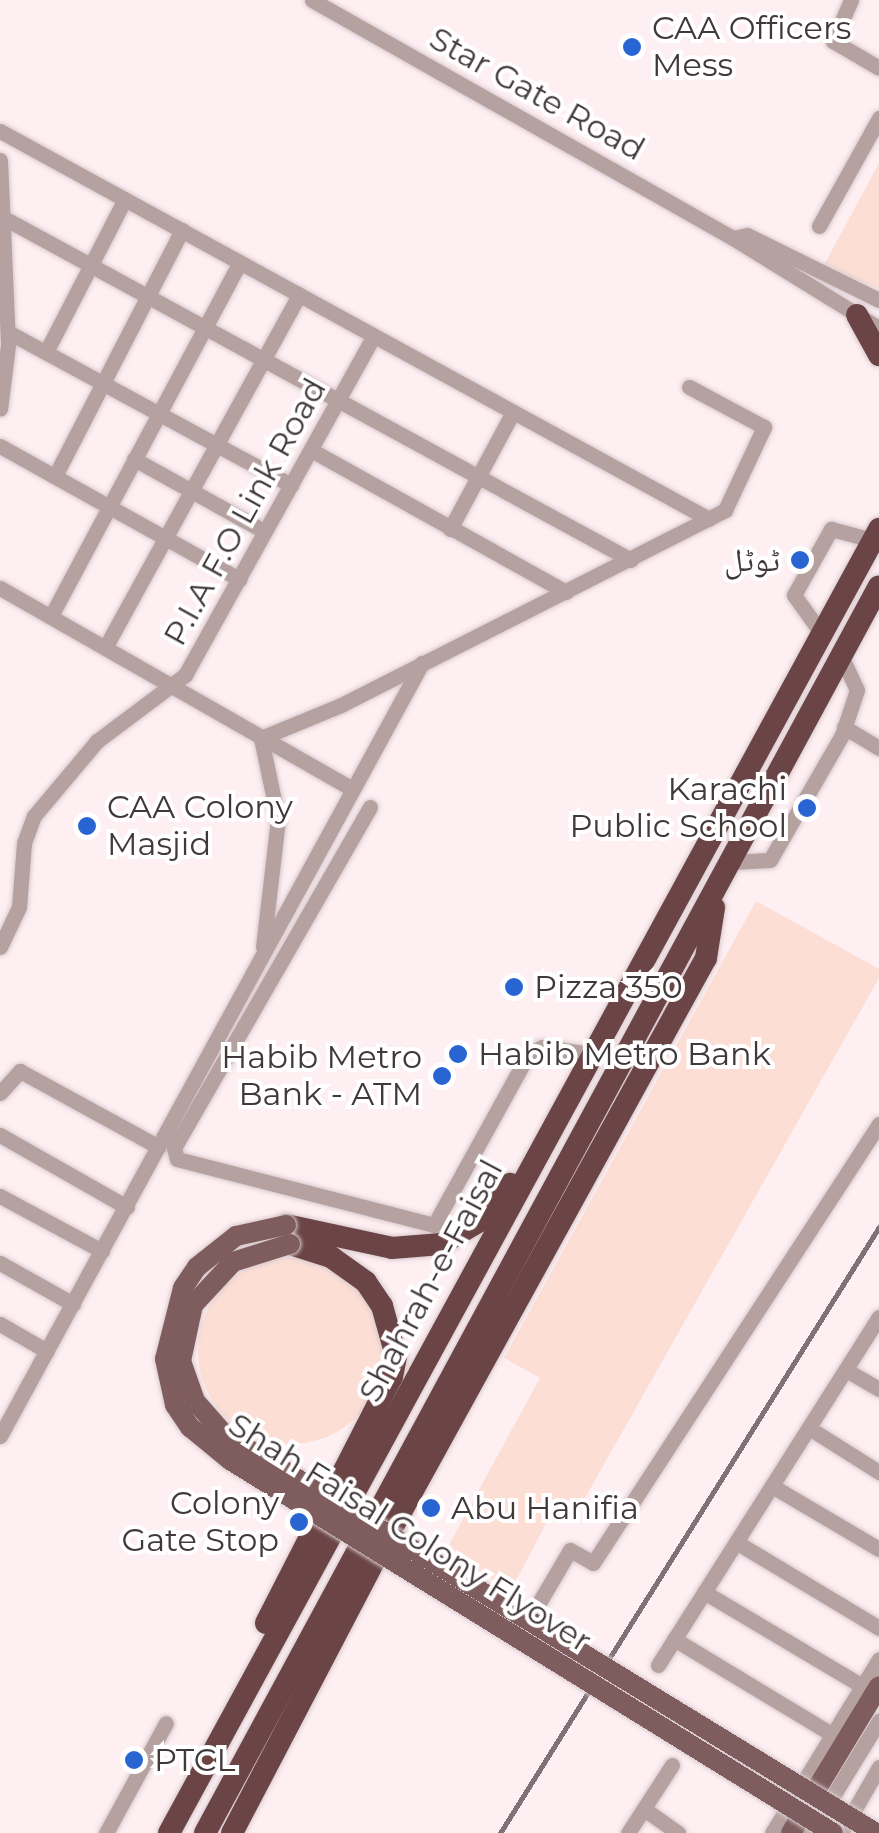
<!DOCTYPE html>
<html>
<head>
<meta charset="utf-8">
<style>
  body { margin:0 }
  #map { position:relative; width:879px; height:1833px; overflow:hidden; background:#feeff3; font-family:Montserrat,"Noto Naskh Arabic",sans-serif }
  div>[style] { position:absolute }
  .green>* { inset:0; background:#fcded5 }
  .round { border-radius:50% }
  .roads { filter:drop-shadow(0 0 2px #d8cace) drop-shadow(0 0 2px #d8cace) }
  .minor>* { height:15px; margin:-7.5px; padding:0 7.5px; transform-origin:7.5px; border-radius:7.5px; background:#b5a1a0 }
  .major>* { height:20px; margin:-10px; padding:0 10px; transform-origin:10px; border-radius:10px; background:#7f5c5d }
  .highway>* { height:22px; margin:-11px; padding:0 11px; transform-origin:11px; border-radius:11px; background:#6b4445 }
  .rail>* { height:5px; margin:-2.5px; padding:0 2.5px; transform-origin:2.5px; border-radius:2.5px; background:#7d7275 }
  .bridges { filter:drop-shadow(0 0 2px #d8cace) drop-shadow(0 0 2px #d8cace) }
  .major-bridge>* { height:20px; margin:-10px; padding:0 10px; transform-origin:10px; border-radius:10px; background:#7f5c5d }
  .dots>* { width:28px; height:28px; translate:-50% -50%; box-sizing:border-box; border:5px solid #fff; border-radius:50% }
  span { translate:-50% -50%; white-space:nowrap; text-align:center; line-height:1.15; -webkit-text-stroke:8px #fff; paint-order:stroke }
  .poi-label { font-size:32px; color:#41383a }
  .left { translate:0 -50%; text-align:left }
  .right { translate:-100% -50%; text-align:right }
  .street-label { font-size:32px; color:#41383a }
</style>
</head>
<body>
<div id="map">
  <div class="green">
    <i style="clip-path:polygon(879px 163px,879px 288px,823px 267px)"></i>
    <i style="clip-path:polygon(756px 901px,879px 969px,879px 978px,577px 1512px,557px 1503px,511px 1590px,445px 1552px,540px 1378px,504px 1358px)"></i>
    <i class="round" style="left:198px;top:1258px;width:186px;height:186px"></i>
  </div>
  <div class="roads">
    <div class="minor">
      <i style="left:312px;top:0;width:484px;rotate:29.5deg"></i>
      <i style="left:733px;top:238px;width:172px;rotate:31.7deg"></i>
      <i style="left:851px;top:0;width:45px;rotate:113.7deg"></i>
      <i style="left:833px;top:41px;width:53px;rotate:30.4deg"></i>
      <i style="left:0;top:131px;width:808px;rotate:28.69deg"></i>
      <i style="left:0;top:160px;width:185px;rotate:87.5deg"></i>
      <i style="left:8px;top:345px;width:64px;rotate:97.1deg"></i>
      <i style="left:4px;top:218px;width:714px;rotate:28.61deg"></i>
      <i style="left:819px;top:226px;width:124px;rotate:-60.9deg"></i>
      <i style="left:733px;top:238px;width:14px;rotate:-12deg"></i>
      <i style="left:747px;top:235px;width:147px;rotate:26.2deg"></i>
      <i style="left:8px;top:332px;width:322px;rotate:28.4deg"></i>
      <i style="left:46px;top:352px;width:172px;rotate:-62.7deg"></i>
      <i style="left:0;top:446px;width:274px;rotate:29.1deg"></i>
      <i style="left:311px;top:450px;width:292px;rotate:29.1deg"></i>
      <i style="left:134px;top:459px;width:149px;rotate:29deg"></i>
      <i style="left:55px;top:476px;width:277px;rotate:-62.7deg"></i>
      <i style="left:450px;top:529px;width:133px;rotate:-61.7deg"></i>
      <i style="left:0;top:588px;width:405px;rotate:29.7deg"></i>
      <i style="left:51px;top:616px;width:401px;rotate:-61.9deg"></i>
      <i style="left:822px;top:634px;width:48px;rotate:-125.7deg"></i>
      <i style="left:794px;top:595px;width:76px;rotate:-60.7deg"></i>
      <i style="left:831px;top:529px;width:43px;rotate:14.7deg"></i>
      <i style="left:106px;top:646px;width:401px;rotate:-61.2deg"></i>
      <i style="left:844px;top:727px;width:41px;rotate:31deg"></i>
      <i style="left:370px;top:807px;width:393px;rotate:119.9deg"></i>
      <i style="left:174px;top:1148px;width:11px;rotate:75deg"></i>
      <i style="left:177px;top:1159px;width:265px;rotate:14.4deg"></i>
      <i style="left:434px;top:1225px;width:194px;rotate:-61.1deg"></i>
      <i style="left:528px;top:1055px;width:16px;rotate:-30deg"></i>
      <i style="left:542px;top:1047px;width:49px;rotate:8.1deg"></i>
      <i style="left:732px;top:862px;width:38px;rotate:-3deg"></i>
      <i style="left:770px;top:860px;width:144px;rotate:-60.1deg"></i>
      <i style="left:842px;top:735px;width:47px;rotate:-71.6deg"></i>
      <i style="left:857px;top:690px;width:35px;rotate:-115deg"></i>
      <i style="left:0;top:947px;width:44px;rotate:-64.6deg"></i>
      <i style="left:19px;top:907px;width:64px;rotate:-85.5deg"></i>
      <i style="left:24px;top:843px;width:29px;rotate:-70deg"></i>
      <i style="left:34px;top:816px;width:98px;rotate:-50deg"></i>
      <i style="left:97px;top:741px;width:110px;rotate:-36.9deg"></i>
      <i style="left:185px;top:675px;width:388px;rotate:-60.9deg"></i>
      <i style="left:263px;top:947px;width:129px;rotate:-83.3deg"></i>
      <i style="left:278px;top:819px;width:83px;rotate:-101.9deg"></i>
      <i style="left:261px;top:738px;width:87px;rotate:-22.4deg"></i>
      <i style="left:341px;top:705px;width:431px;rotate:-26.9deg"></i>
      <i style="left:725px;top:510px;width:92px;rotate:-64.8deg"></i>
      <i style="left:764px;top:427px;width:85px;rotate:-151.9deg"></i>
      <i style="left:0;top:1093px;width:30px;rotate:-48deg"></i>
      <i style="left:20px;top:1071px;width:158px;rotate:28.7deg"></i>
      <i style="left:0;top:1135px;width:146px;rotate:29.6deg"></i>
      <i style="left:0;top:1196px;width:116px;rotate:28.3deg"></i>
      <i style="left:0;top:1263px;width:84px;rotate:29.3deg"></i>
      <i style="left:0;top:1324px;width:54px;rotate:29.9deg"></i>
      <i style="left:846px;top:1370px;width:38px;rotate:30deg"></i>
      <i style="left:809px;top:1428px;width:83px;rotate:32.2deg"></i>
      <i style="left:0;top:1436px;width:881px;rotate:-61.37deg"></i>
      <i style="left:772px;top:1486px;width:124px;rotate:30.5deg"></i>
      <i style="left:736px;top:1542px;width:167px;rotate:31deg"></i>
      <i style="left:704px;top:1592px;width:184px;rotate:30.7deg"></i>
      <i style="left:530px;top:1618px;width:79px;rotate:-59.5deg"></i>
      <i style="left:570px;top:1550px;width:26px;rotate:29deg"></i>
      <i style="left:593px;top:1563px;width:524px;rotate:-56.92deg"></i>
      <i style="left:674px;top:1639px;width:186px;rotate:31.1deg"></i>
      <i style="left:658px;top:1665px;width:412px;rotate:-57.6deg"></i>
      <i style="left:644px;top:1809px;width:42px;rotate:35.2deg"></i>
      <i style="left:106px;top:1833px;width:125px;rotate:-61.4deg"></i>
      <i style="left:628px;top:1833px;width:81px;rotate:-57.1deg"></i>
      <i style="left:772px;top:1833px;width:204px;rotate:-58.4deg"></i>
      <i style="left:810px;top:1833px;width:132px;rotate:-58.4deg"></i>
      <i style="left:841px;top:1833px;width:76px;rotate:-60.1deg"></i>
    </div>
    <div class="major">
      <i style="left:813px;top:1795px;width:127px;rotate:-58.8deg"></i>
      <i style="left:791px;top:1833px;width:21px;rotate:-59deg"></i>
    </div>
    <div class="highway">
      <i style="left:857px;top:315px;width:46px;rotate:61.2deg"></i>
      <i style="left:286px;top:1225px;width:108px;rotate:12.2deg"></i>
      <i style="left:392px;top:1248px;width:49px;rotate:-4.7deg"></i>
      <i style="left:441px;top:1244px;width:43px;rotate:-30.7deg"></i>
      <i style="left:478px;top:1222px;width:50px;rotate:-49.9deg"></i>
      <i style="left:390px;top:1532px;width:655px;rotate:-61.17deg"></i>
      <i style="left:706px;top:958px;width:51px;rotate:-80.9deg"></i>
      <i style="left:266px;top:1623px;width:276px;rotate:-62.9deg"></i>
      <i style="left:392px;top:1377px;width:21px;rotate:-79deg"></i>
      <i style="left:396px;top:1356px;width:52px;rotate:-105.6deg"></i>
      <i style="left:382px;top:1306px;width:29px;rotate:-124deg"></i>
      <i style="left:366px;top:1282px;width:43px;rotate:-144.5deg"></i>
      <i style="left:331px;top:1257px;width:43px;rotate:-162.4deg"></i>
      <i style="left:169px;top:1833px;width:1485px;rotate:-61.43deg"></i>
      <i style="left:205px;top:1833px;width:1417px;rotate:-61.61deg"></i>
      <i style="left:232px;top:1833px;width:322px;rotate:-62.4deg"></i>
    </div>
  </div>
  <div class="rail">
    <i style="left:500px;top:1833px;width:715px;rotate:-57.98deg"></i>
  </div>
  <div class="bridges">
    <div class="major-bridge">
      <i style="left:286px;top:1225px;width:51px;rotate:167.6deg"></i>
      <i style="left:236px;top:1236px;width:50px;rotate:141.5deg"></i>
      <i style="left:197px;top:1267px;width:25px;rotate:124deg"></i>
      <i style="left:183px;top:1288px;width:73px;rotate:104.2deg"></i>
      <i style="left:165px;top:1359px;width:47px;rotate:77.7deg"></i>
      <i style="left:175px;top:1405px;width:27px;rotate:56deg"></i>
      <i style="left:190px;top:1427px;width:52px;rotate:39.5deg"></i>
      <i style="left:230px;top:1460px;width:709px;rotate:31.74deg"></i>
      <i style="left:290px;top:1244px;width:60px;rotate:162.5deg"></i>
      <i style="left:233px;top:1262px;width:59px;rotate:132.9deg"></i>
      <i style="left:193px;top:1305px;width:57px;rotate:102.1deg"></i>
      <i style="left:181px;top:1361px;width:42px;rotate:70.7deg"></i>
      <i style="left:195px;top:1401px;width:44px;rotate:48.7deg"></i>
      <i style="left:224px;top:1434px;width:764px;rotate:31.47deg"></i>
    </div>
  </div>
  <div class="dots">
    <i style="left:632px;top:47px;background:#2965d2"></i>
    <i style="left:800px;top:560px;background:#2965d2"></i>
    <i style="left:807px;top:808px;background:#2965d2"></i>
    <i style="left:87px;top:826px;background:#2965d2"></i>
    <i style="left:514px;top:987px;background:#2965d2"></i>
    <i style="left:458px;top:1054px;background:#2965d2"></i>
    <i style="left:442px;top:1076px;background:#2965d2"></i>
    <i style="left:431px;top:1508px;background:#2965d2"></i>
    <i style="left:299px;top:1522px;background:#2965d2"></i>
    <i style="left:134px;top:1760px;background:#2965d2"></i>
  </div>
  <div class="poi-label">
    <span class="left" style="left:652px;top:47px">CAA Officers<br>Mess</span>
    <span class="right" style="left:780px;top:560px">ٹوٹل</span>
    <span class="right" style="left:787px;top:808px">Karachi<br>Public School</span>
    <span class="left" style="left:107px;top:826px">CAA Colony<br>Masjid</span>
    <span class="left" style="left:534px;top:987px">Pizza 350</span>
    <span class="left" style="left:478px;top:1054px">Habib Metro Bank</span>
    <span class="right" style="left:422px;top:1076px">Habib Metro<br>Bank - ATM</span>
    <span class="right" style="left:279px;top:1522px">Colony<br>Gate Stop</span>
    <span class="left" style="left:451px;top:1508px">Abu Hanifia</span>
    <span class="left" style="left:154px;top:1760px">PTCL</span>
  </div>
  <div class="street-label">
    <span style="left:537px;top:94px;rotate:29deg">Star Gate Road</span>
    <span style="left:245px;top:512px;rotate:-61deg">P.I.A F.O Link Road</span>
    <span style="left:431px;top:1281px;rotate:-62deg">Shahrah-e-Faisal</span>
    <span style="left:410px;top:1533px;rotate:32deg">Shah Faisal Colony Flyover</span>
  </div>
</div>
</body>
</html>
